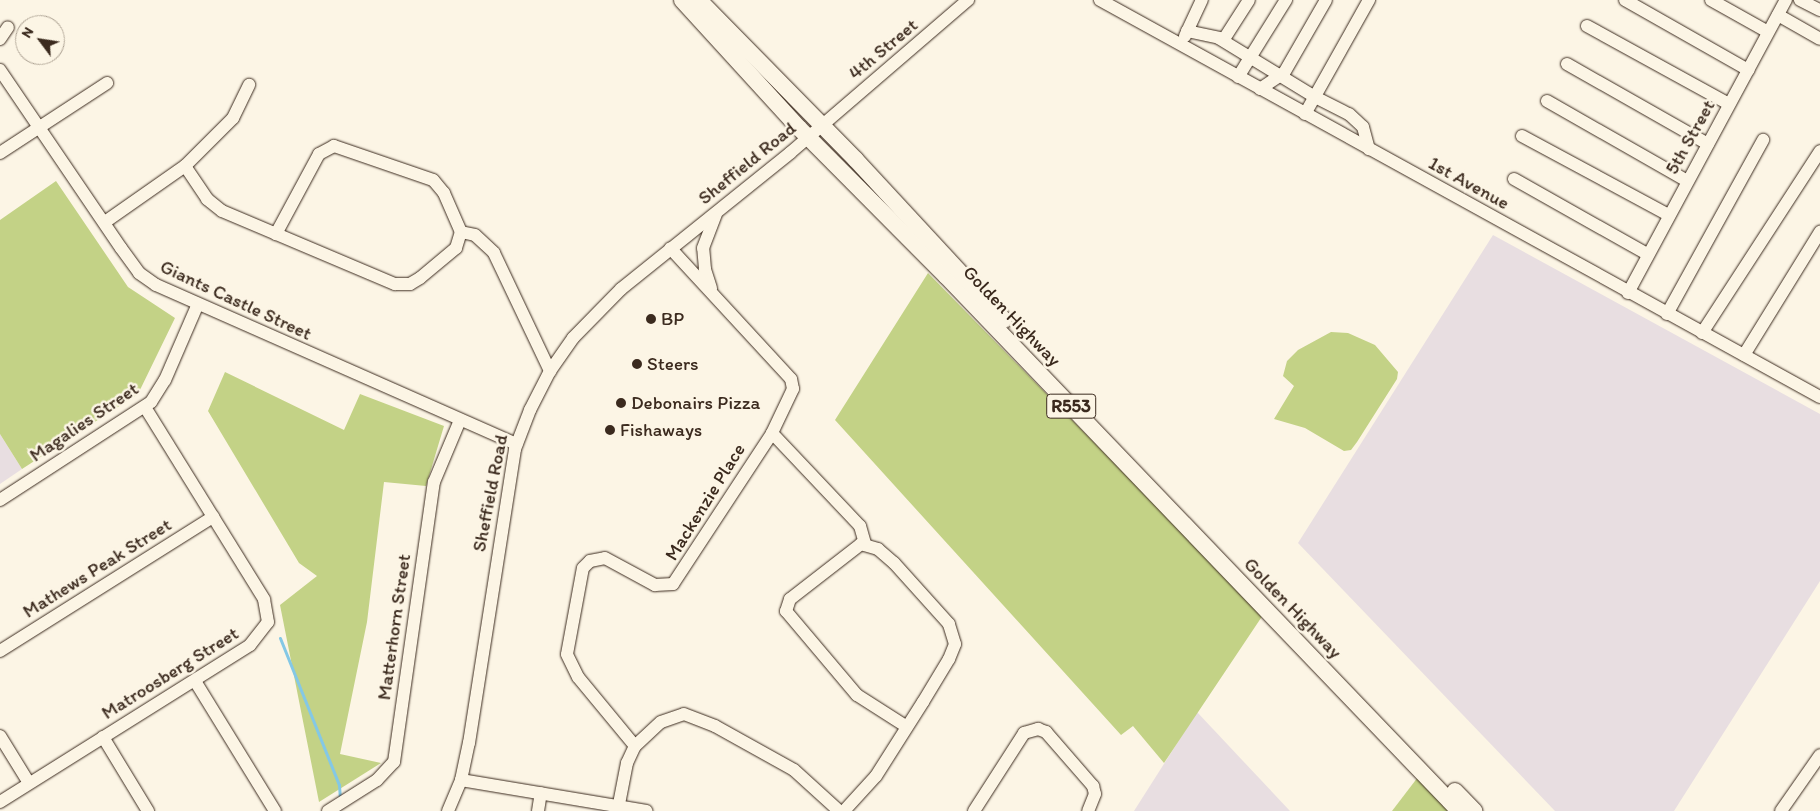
<!DOCTYPE html>
<html>
<head>
<meta charset="utf-8">
<style>
  body { margin:0 }
  #map { position:relative; width:1820px; height:811px; overflow:hidden; background:#fcf5e5; font-family:Itim,sans-serif }
  div>[style] { position:absolute }
  .built>* { inset:0; background:#e8dee1 }
  .green>* { inset:0; background:#c3d286 }
  .stream>* { height:3px; margin:-1.5px; padding:0 1.5px; transform-origin:1.5px; border-radius:1.5px; background:#84c8e5 }
  .roads { filter:drop-shadow(0 0 1px #3b2a1e) drop-shadow(0 0 1px #3b2a1e) }
  .minor>* { height:12px; margin:-6px; padding:0 6px; transform-origin:6px; border-radius:6px; background:#fcf5e5 }
  .major>* { height:16px; margin:-8px; padding:0 8px; transform-origin:8px; border-radius:8px; background:#fcf5e5 }
  .dots>* { width:14px; height:14px; translate:-50% -50%; box-sizing:border-box; border:2px solid #fcf5e5; border-radius:50% }
  span { translate:-50% -50%; white-space:nowrap; text-align:center; line-height:1.15; -webkit-text-stroke:5px #fcf5e5; paint-order:stroke }
  .shield-label span { padding:1px 4px; background:#fcf5e5; border:1px solid; border-radius:4px; -webkit-text-stroke-width:0 }
  .shield-label { font-size:18px; color:#3b2a1e; font-weight:700 }
  .street-label { font-size:19px; color:#3b2a1e }
  .poi-label { font-size:19px; color:#3b2a1e }
  .left { translate:0 -50%; text-align:left }
  .north { position:absolute; left:15px; top:15px; width:50px; height:50px; box-sizing:border-box; background:#fcf5e5; border:1px solid #afa495; border-radius:50%; rotate:301deg; font-size:14px; font-weight:700; line-height:20px; text-align:center; color:#3b2a1e }
  .north::after { content:''; display:block; margin:auto; width:18px; height:22px; background:#3b2a1e; clip-path:polygon(50% 0,100% 100%,50% 72%,0 100%) }
</style>
</head>
<body>
<div id="map">
  <div class="built">
    <i style="clip-path:polygon(1493px 235px,1820px 414px,1820px 581px,1674px 811px,1555px 811px,1298px 543px)"></i>
    <i style="clip-path:polygon(0 434px,22px 469px,0 484px)"></i>
    <i style="clip-path:polygon(1197px 712px,1290px 811px,1134px 811px)"></i>
  </div>
  <div class="green">
    <i style="clip-path:polygon(56px 181px,128px 287px,175px 318px,138px 394px,22px 469px,0 434px,0 220px)"></i>
    <i style="clip-path:polygon(928px 273px,1263px 615px,1164px 763px,1133px 726px,1121px 735px,835px 420px)"></i>
    <i style="clip-path:polygon(1331px 332px,1348px 333px,1375px 345px,1398px 372px,1397px 379px,1357px 442px,1351px 450px,1344px 451px,1305px 428px,1274px 419px,1294px 386px,1283px 376px,1287px 361px,1298px 350px)"></i>
    <i style="clip-path:polygon(225px 372px,344px 430px,360px 394px,444px 426px,426px 486px,384px 482px,367px 622px,340px 754px,381px 763px,319px 802px,280px 605px,317px 576px,299px 563px,208px 411px)"></i>
    <i style="clip-path:polygon(1418px 777px,1451px 811px,1392px 811px)"></i>
  </div>
  <div class="stream">
    <i style="left:280px;top:638px;width:158px;rotate:68.1deg"></i>
    <i style="left:339px;top:785px;width:13px;rotate:86deg"></i>
  </div>
  <div class="roads">
    <div class="minor">
      <i style="left:1100px;top:0;width:822px;rotate:28.87deg"></i>
      <i style="left:1625px;top:0;width:142px;rotate:29.6deg"></i>
      <i style="left:1711px;top:0;width:65px;rotate:29.3deg"></i>
      <i style="left:1800px;top:0;width:22px;rotate:27deg"></i>
      <i style="left:1778px;top:15px;width:48px;rotate:29.7deg"></i>
      <i style="left:1587px;top:26px;width:162px;rotate:28.8deg"></i>
      <i style="left:1187px;top:31px;width:38px;rotate:12deg"></i>
      <i style="left:1224px;top:39px;width:46px;rotate:-57.3deg"></i>
      <i style="left:1185px;top:36px;width:40px;rotate:-65deg"></i>
      <i style="left:0;top:39px;width:14px;rotate:-56deg"></i>
      <i style="left:1220px;top:39px;width:111px;rotate:31.4deg"></i>
      <i style="left:1315px;top:97px;width:38px;rotate:27deg"></i>
      <i style="left:1349px;top:114px;width:19px;rotate:43deg"></i>
      <i style="left:1363px;top:127px;width:23px;rotate:75deg"></i>
      <i style="left:1567px;top:64px;width:162px;rotate:29.6deg"></i>
      <i style="left:0;top:70px;width:215px;rotate:55.8deg"></i>
      <i style="left:121px;top:248px;width:31px;rotate:54deg"></i>
      <i style="left:139px;top:273px;width:21px;rotate:35deg"></i>
      <i style="left:156px;top:285px;width:394px;rotate:23.8deg"></i>
      <i style="left:1238px;top:77px;width:91px;rotate:-58.1deg"></i>
      <i style="left:1260px;top:89px;width:29px;rotate:-34deg"></i>
      <i style="left:1284px;top:73px;width:84px;rotate:-60.1deg"></i>
      <i style="left:1547px;top:101px;width:161px;rotate:29.7deg"></i>
      <i style="left:1305px;top:114px;width:131px;rotate:-60.7deg"></i>
      <i style="left:1522px;top:136px;width:167px;rotate:28.3deg"></i>
      <i style="left:0;top:153px;width:128px;rotate:-33.2deg"></i>
      <i style="left:185px;top:166px;width:40px;rotate:56deg"></i>
      <i style="left:207px;top:199px;width:19px;rotate:39deg"></i>
      <i style="left:222px;top:211px;width:188px;rotate:22.9deg"></i>
      <i style="left:395px;top:284px;width:15px"></i>
      <i style="left:410px;top:284px;width:12px;rotate:-31deg"></i>
      <i style="left:420px;top:278px;width:47px;rotate:-39.8deg"></i>
      <i style="left:456px;top:248px;width:17px;rotate:-73deg"></i>
      <i style="left:461px;top:232px;width:43px;rotate:-113.6deg"></i>
      <i style="left:444px;top:193px;width:17px;rotate:-130deg"></i>
      <i style="left:433px;top:180px;width:105px;rotate:-161deg"></i>
      <i style="left:334px;top:146px;width:17px;rotate:152deg"></i>
      <i style="left:319px;top:154px;width:91px;rotate:118.3deg"></i>
      <i style="left:1514px;top:179px;width:153px;rotate:29.4deg"></i>
      <i style="left:105px;top:222px;width:98px;rotate:-35deg"></i>
      <i style="left:185px;top:166px;width:68px;rotate:-45deg"></i>
      <i style="left:233px;top:118px;width:37px;rotate:-64deg"></i>
      <i style="left:461px;top:232px;width:14px;rotate:12deg"></i>
      <i style="left:475px;top:235px;width:26px;rotate:43deg"></i>
      <i style="left:494px;top:253px;width:131px;rotate:64.6deg"></i>
      <i style="left:711px;top:288px;width:20px;rotate:-108deg"></i>
      <i style="left:705px;top:269px;width:21px;rotate:-95deg"></i>
      <i style="left:703px;top:248px;width:36px;rotate:-69deg"></i>
      <i style="left:1628px;top:293px;width:333px;rotate:-61.7deg"></i>
      <i style="left:1667px;top:314px;width:199px;rotate:-61.1deg"></i>
      <i style="left:1702px;top:333px;width:217px;rotate:-57deg"></i>
      <i style="left:1744px;top:355px;width:145px;rotate:-58.3deg"></i>
      <i style="left:772px;top:433px;width:128px;rotate:46.6deg"></i>
      <i style="left:860px;top:526px;width:18px;rotate:74deg"></i>
      <i style="left:0;top:500px;width:180px;rotate:-33deg"></i>
      <i style="left:151px;top:402px;width:26px;rotate:-58deg"></i>
      <i style="left:165px;top:380px;width:81px;rotate:-66.6deg"></i>
      <i style="left:0;top:651px;width:252px;rotate:-32.2deg"></i>
      <i style="left:195px;top:681px;width:153px;rotate:58.4deg"></i>
      <i style="left:0;top:736px;width:55px;rotate:58.3deg"></i>
      <i style="left:103px;top:737px;width:87px;rotate:58.7deg"></i>
      <i style="left:635px;top:746px;width:89px;rotate:-129.6deg"></i>
      <i style="left:578px;top:677px;width:25px;rotate:-116deg"></i>
      <i style="left:567px;top:654px;width:87px;rotate:-79.5deg"></i>
      <i style="left:583px;top:568px;width:10px;rotate:-45deg"></i>
      <i style="left:590px;top:561px;width:15px;rotate:-11deg"></i>
      <i style="left:605px;top:558px;width:57px;rotate:28.4deg"></i>
      <i style="left:655px;top:585px;width:18px;rotate:-3deg"></i>
      <i style="left:673px;top:584px;width:181px;rotate:-56.7deg"></i>
      <i style="left:772px;top:433px;width:49px;rotate:-64.5deg"></i>
      <i style="left:793px;top:389px;width:10px;rotate:-101deg"></i>
      <i style="left:791px;top:379px;width:178px;rotate:-132.7deg"></i>
      <i style="left:461px;top:780px;width:188px;rotate:9.5deg"></i>
      <i style="left:0;top:802px;width:295px;rotate:-32.1deg"></i>
      <i style="left:250px;top:645px;width:29px;rotate:-52deg"></i>
      <i style="left:268px;top:622px;width:23px;rotate:-100deg"></i>
      <i style="left:264px;top:599px;width:226px;rotate:-121.8deg"></i>
      <i style="left:619px;top:804px;width:42px;rotate:-79deg"></i>
      <i style="left:627px;top:763px;width:19px;rotate:-65deg"></i>
      <i style="left:635px;top:746px;width:35px;rotate:-43deg"></i>
      <i style="left:661px;top:722px;width:24px;rotate:-19deg"></i>
      <i style="left:684px;top:714px;width:33px;rotate:21deg"></i>
      <i style="left:715px;top:726px;width:90px;rotate:29.1deg"></i>
      <i style="left:794px;top:770px;width:61px;rotate:42.3deg"></i>
      <i style="left:328px;top:811px;width:58px;rotate:-32.3deg"></i>
      <i style="left:377px;top:780px;width:25px;rotate:-47deg"></i>
      <i style="left:394px;top:762px;width:283px;rotate:-81.9deg"></i>
      <i style="left:434px;top:482px;width:67px;rotate:-67.2deg"></i>
      <i style="left:448px;top:811px;width:34px;rotate:-67deg"></i>
      <i style="left:461px;top:780px;width:38px;rotate:-78deg"></i>
      <i style="left:469px;top:743px;width:298px;rotate:-81.1deg"></i>
      <i style="left:515px;top:449px;width:42px;rotate:-69deg"></i>
      <i style="left:530px;top:410px;width:44px;rotate:-62.9deg"></i>
      <i style="left:550px;top:371px;width:40px;rotate:-55.1deg"></i>
      <i style="left:573px;top:338px;width:69px;rotate:-45.6deg"></i>
      <i style="left:621px;top:289px;width:217px;rotate:-38.8deg"></i>
      <i style="left:790px;top:153px;width:235px;rotate:-40.7deg"></i>
      <i style="left:538px;top:811px;width:18px;rotate:-81deg"></i>
      <i style="left:844px;top:811px;width:47px;rotate:-47.6deg"></i>
      <i style="left:876px;top:776px;width:88px;rotate:-57.6deg"></i>
      <i style="left:923px;top:702px;width:50px;rotate:-58.8deg"></i>
      <i style="left:949px;top:659px;width:16px;rotate:-68deg"></i>
      <i style="left:955px;top:644px;width:21px;rotate:-107deg"></i>
      <i style="left:949px;top:624px;width:82px;rotate:-132deg"></i>
      <i style="left:894px;top:563px;width:21px;rotate:-139deg"></i>
      <i style="left:878px;top:549px;width:18px;rotate:-164deg"></i>
      <i style="left:861px;top:544px;width:90px;rotate:142.2deg"></i>
      <i style="left:790px;top:599px;width:13px;rotate:108deg"></i>
      <i style="left:786px;top:611px;width:110px;rotate:49.8deg"></i>
      <i style="left:857px;top:695px;width:59px;rotate:32.6deg"></i>
      <i style="left:974px;top:811px;width:93px;rotate:-57.3deg"></i>
      <i style="left:1024px;top:733px;width:15px;rotate:-16deg"></i>
      <i style="left:1038px;top:729px;width:9px;rotate:21deg"></i>
      <i style="left:1046px;top:732px;width:72px;rotate:49deg"></i>
      <i style="left:1093px;top:786px;width:8px;rotate:76deg"></i>
      <i style="left:1095px;top:794px;width:18px;rotate:112deg"></i>
      <i style="left:1781px;top:811px;width:68px;rotate:-55.1deg"></i>
    </div>
    <div class="major">
      <i style="left:682px;top:0;width:173px;rotate:47.6deg"></i>
      <i style="left:799px;top:128px;width:209px;rotate:45.2deg"></i>
      <i style="left:946px;top:276px;width:741px;rotate:46.2deg"></i>
      <i style="left:699px;top:0;width:224px;rotate:45.5deg"></i>
      <i style="left:856px;top:160px;width:218px;rotate:47.2deg"></i>
      <i style="left:1455px;top:791px;width:28px;rotate:46deg"></i>
    </div>
  </div>
  <div class="dots">
    <i style="left:651px;top:319px;background:#3b2a1e"></i>
    <i style="left:637px;top:364px;background:#3b2a1e"></i>
    <i style="left:621px;top:403px;background:#3b2a1e"></i>
    <i style="left:610px;top:430px;background:#3b2a1e"></i>
  </div>
  <div class="shield-label">
    <span style="left:1071px;top:406px">R553</span>
  </div>
  <div class="street-label">
    <span style="left:883px;top:49px;rotate:-40deg">4th Street</span>
    <span style="left:1690px;top:137px;rotate:-61deg">5th Street</span>
    <span style="left:747px;top:163px;rotate:-39deg">Sheffield Road</span>
    <span style="left:1469px;top:183px;rotate:29deg">1st Avenue</span>
    <span style="left:236px;top:300px;rotate:25deg">Giants Castle Street</span>
    <span style="left:1012px;top:316px;rotate:46deg">Golden Highway</span>
    <span style="left:84px;top:422px;rotate:-34deg">Magalies Street</span>
    <span style="left:490px;top:493px;rotate:-79deg">Sheffield Road</span>
    <span style="left:705px;top:502px;rotate:-58deg">Mackenzie Place</span>
    <span style="left:97px;top:568px;rotate:-32deg">Mathews Peak Street</span>
    <span style="left:1293px;top:608px;rotate:46deg">Golden Highway</span>
    <span style="left:394px;top:627px;rotate:-82deg">Matterhorn Street</span>
    <span style="left:170px;top:673px;rotate:-32deg">Matroosberg Street</span>
  </div>
  <div class="poi-label">
    <span class="left" style="left:661px;top:319px">BP</span>
    <span class="left" style="left:647px;top:364px">Steers</span>
    <span class="left" style="left:631px;top:403px">Debonairs Pizza</span>
    <span class="left" style="left:620px;top:430px">Fishaways</span>
  </div>
  <div class="north">N</div>
</div>
</body>
</html>
